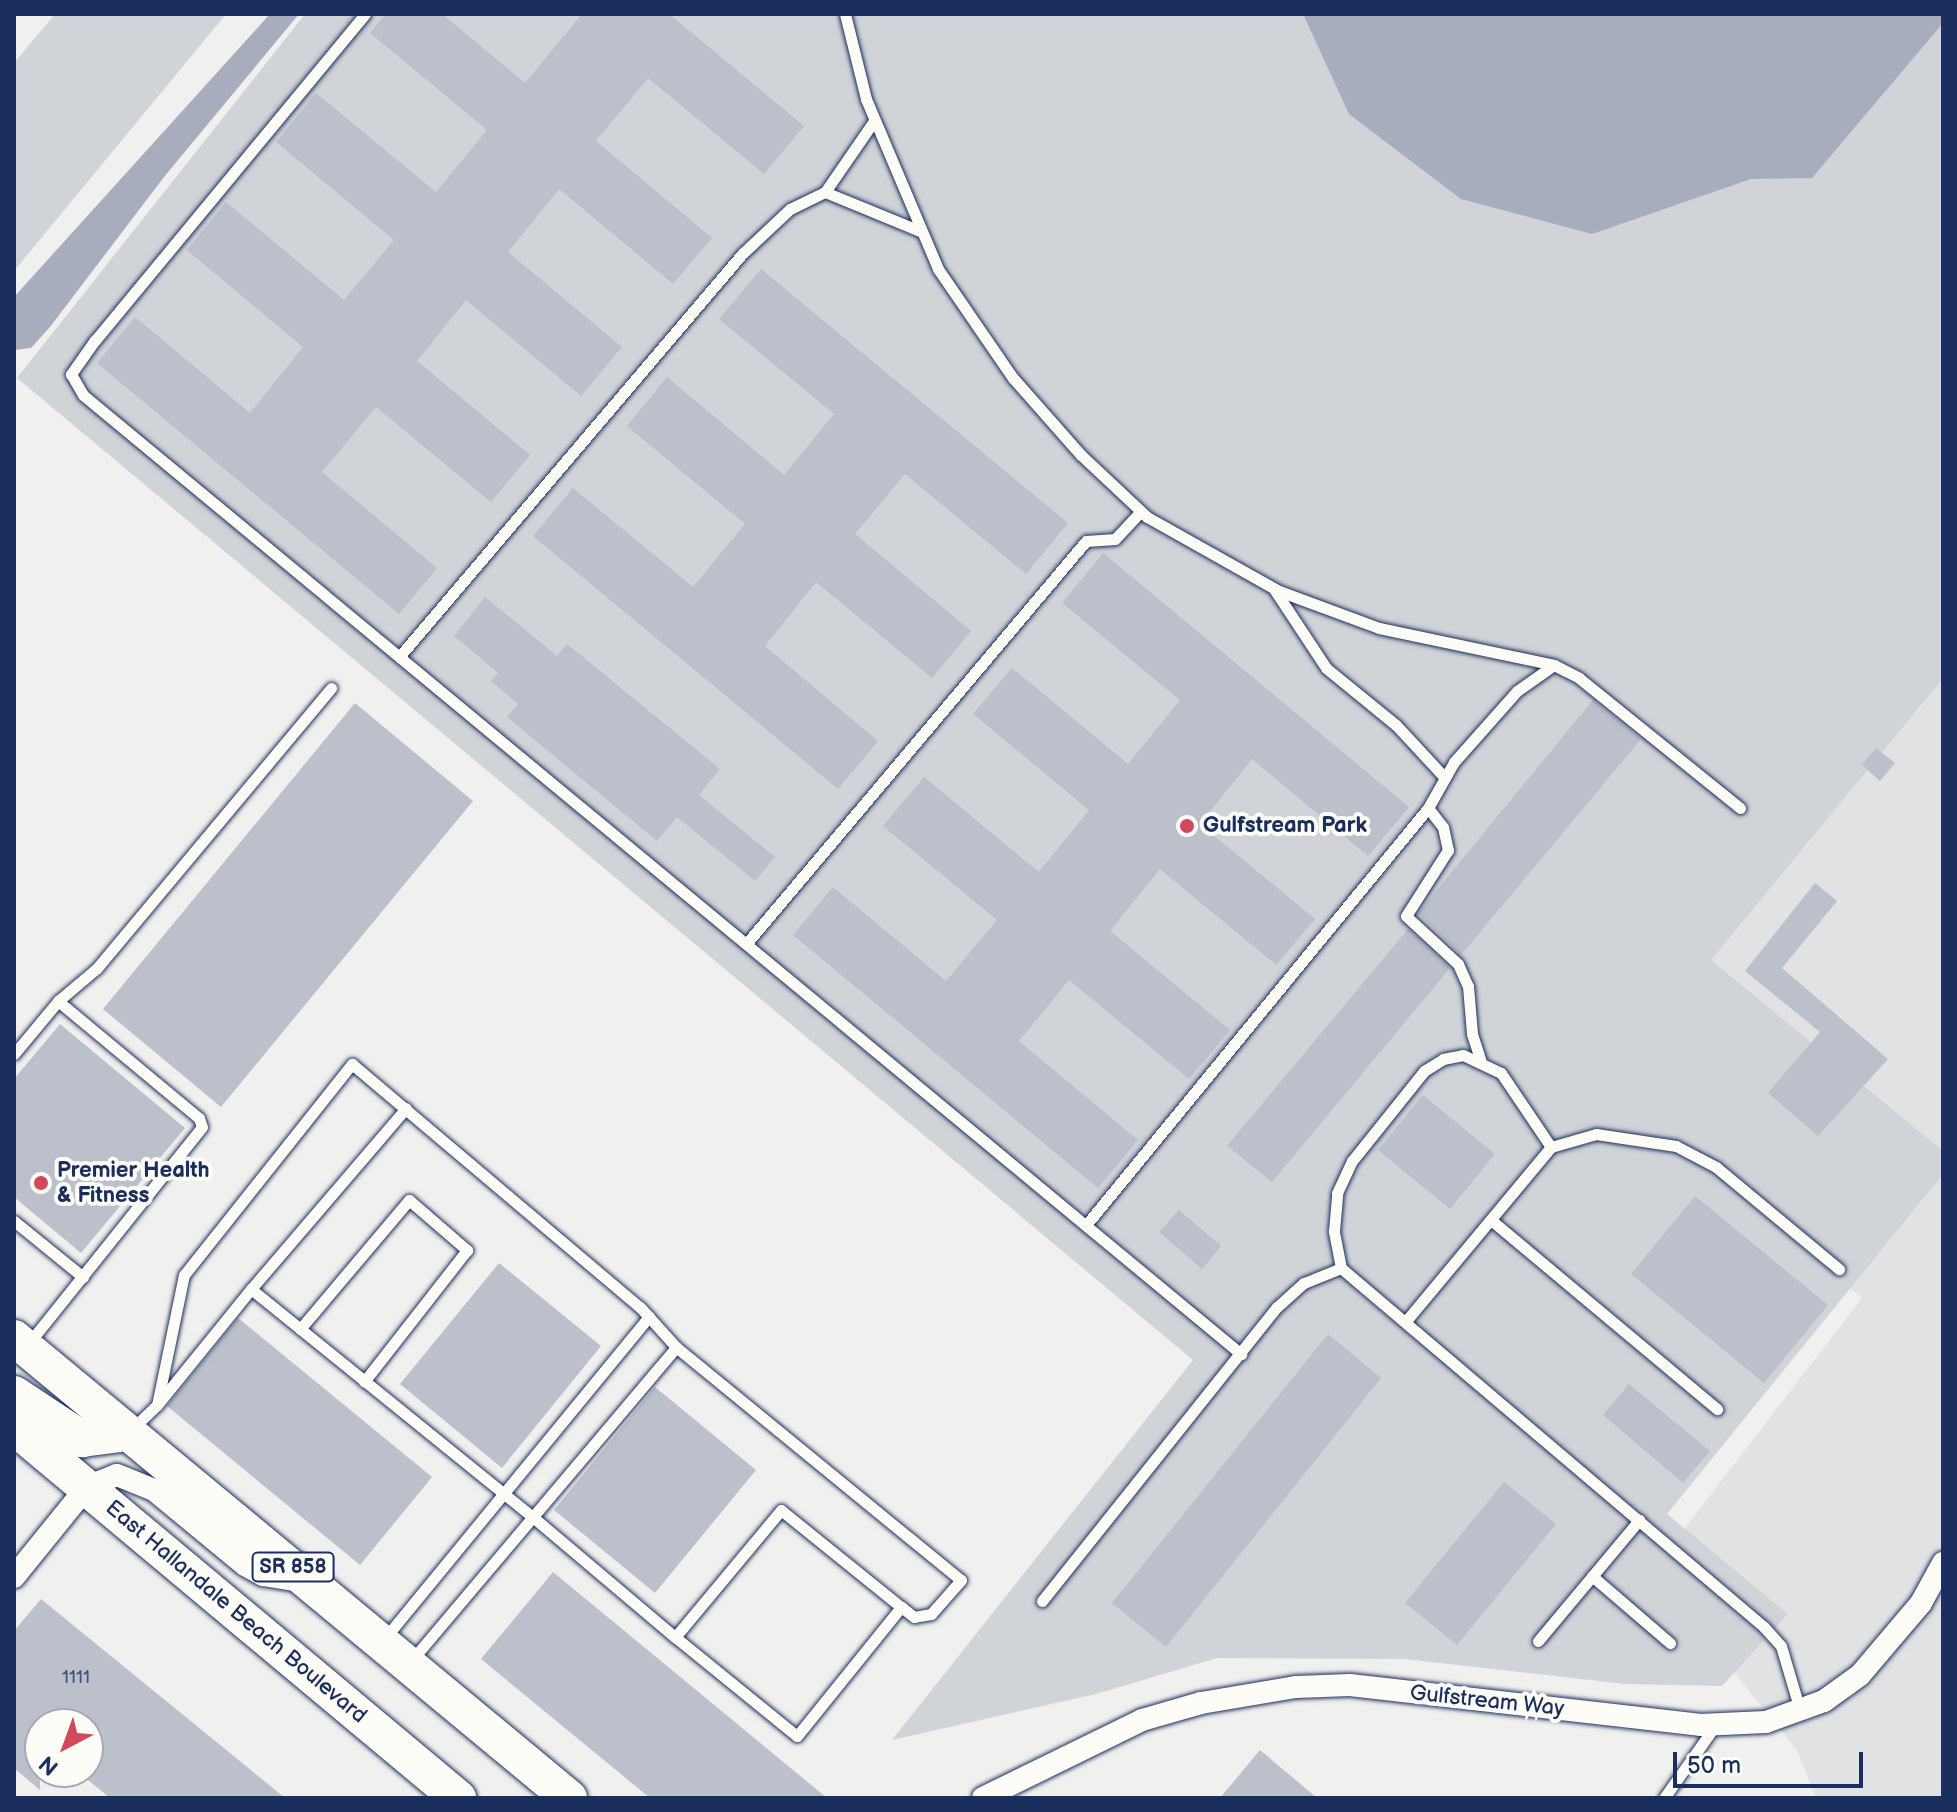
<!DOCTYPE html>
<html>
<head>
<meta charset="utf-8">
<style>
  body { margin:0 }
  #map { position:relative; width:1957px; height:1812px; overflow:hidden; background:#f0f0ee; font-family:"Balsamiq Sans",sans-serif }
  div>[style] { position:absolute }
  .built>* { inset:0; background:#e0e2e3 }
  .green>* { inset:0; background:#d0d3d8 }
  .water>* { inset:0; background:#a7adbd }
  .building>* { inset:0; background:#bbc0ca }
  .roads { filter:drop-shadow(0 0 2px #1b2f5e) drop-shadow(0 0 2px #1b2f5e) }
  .lane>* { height:11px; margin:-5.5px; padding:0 5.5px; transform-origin:5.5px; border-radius:5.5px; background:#fdfcf7 }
  .street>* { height:22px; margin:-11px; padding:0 11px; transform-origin:11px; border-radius:11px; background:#fdfcf7 }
  .primary>* { height:36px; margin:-18px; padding:0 18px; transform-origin:18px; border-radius:18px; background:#fdfcf7 }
  .dots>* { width:22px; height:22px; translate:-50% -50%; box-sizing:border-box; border:4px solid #fdfcf7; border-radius:50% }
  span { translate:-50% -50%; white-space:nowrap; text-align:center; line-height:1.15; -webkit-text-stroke:8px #fdfcf7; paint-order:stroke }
  .number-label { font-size:18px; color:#435379 }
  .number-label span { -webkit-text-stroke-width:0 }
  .shield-label span { padding:2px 6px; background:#fdfcf7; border:2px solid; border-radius:6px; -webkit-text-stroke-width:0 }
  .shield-label { font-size:20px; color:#1b2f5e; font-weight:700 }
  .poi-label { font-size:22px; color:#1b2f5e; font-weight:700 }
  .left { translate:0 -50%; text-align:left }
  .street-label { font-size:22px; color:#1b2f5e }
  .frame { position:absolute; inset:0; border:16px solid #1b2f5e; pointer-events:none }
  .north { position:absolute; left:24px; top:1708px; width:80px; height:80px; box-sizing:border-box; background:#fdfcf7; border:2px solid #a3aaba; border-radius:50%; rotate:221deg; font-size:22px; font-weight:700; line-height:32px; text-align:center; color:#1b2f5e }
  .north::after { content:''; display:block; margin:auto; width:28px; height:36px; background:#d1495b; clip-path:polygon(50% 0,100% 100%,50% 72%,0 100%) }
  .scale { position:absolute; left:1673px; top:1752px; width:190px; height:36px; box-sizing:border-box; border:4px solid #1b2f5e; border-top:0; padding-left:10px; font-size:24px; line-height:28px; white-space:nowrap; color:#1b2f5e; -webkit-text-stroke:6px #fdfcf7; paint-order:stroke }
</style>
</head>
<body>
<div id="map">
  <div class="built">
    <i style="clip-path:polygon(1943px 14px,1943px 1798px,1816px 1798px,1797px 1750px,1652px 1571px,1862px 1298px,1503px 1014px)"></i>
  </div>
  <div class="green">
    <i style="clip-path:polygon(55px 14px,226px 14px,14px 271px,14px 63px)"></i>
    <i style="clip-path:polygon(305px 14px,1943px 14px,1943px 678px,1711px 960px,1943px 1151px,1943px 1174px,1667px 1514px,1788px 1614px,1722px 1686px,1625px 1684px,1405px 1659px,1217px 1658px,1096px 1694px,892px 1740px,1193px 1360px,17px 378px)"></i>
  </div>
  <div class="water">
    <i style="clip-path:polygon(270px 14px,299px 14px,164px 177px,50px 327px,31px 348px,14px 350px,14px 297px)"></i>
    <i style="clip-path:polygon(1303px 14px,1943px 14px,1943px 23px,1812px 178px,1751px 179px,1592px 234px,1461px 199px,1349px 114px)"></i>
  </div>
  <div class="building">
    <i style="clip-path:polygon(386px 14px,442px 14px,525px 83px,582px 14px,669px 14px,804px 126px,764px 174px,648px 78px,596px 141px,712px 238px,673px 284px,559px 189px,508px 252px,622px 347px,581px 396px,466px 300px,417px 361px,530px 455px,491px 502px,376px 407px,322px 472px,437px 568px,399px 614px,97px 363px,135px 317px,250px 413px,303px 347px,187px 250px,226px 202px,344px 300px,394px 240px,276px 142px,316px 93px,436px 192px,487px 130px,370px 33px)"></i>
    <i style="clip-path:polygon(761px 269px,1068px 523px,1026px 574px,905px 474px,855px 534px,971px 631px,932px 678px,816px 582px,765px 646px,878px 741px,838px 789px,533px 536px,573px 488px,693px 587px,745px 524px,627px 426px,667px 377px,784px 475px,834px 414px,719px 319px)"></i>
    <i style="clip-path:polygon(1103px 553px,1409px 807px,1368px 856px,1252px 759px,1200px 824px,1315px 919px,1276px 965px,1160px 869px,1110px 931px,1230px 1030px,1189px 1079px,1069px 980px,1019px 1041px,1138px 1140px,1098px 1188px,793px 935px,833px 887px,946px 981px,997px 920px,883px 826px,924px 777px,1039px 872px,1089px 810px,973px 714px,1012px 668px,1128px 764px,1180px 700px,1062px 603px)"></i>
    <i style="clip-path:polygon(485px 597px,557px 656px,567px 644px,720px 769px,699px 795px,775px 857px,755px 881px,677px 817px,657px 841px,507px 717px,518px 704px,491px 681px,498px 673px,454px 636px)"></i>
    <i style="clip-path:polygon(1593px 700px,1641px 739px,1461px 955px,1418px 913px)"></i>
    <i style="clip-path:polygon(355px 703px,473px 801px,221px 1107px,103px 1009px)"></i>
    <i style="clip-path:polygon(1876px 748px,1895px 763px,1880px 781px,1862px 765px)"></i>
    <i style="clip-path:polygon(1815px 883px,1837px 901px,1782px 968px,1888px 1059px,1818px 1136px,1768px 1093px,1820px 1032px,1745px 971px)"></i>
    <i style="clip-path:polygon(1408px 929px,1450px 968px,1272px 1182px,1227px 1146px)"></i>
    <i style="clip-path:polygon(60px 1024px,185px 1128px,81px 1253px,14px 1197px,14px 1079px)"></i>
    <i style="clip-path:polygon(1423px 1095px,1495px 1154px,1450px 1209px,1378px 1150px)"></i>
    <i style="clip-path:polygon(1695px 1196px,1828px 1305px,1764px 1383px,1631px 1274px)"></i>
    <i style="clip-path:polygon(1179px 1210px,1221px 1246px,1202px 1269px,1159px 1232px)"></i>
    <i style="clip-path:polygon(499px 1263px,601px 1346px,502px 1468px,400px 1384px)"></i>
    <i style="clip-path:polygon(238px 1318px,432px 1477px,360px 1565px,167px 1406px)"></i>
    <i style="clip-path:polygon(1328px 1334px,1381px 1378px,1166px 1647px,1112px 1603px)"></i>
    <i style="clip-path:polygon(1629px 1384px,1710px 1451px,1683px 1483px,1603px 1415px)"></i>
    <i style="clip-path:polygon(655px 1387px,756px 1470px,655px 1593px,554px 1510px)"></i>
    <i style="clip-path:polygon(1504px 1482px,1556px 1524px,1457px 1645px,1405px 1603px)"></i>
    <i style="clip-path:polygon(553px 1572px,827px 1798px,650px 1798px,481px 1659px)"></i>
    <i style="clip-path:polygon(41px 1599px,285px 1798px,110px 1798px,88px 1780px,88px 1724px,40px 1724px,40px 1790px,14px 1768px,14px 1631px)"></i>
    <i style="clip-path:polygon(1260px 1750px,1317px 1798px,1220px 1798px)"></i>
  </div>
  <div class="roads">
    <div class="lane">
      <i style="left:365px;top:14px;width:423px;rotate:129.6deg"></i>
      <i style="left:95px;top:340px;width:42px;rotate:125.2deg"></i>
      <i style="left:71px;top:374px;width:24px;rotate:60deg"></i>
      <i style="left:83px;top:395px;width:1504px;rotate:39.63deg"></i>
      <i style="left:845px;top:14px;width:88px;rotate:76.1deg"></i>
      <i style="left:866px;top:99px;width:185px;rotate:67deg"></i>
      <i style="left:938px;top:269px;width:132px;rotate:55.5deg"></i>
      <i style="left:1013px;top:378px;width:103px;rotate:48.6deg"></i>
      <i style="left:1081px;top:455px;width:91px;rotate:43.2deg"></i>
      <i style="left:1147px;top:517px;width:151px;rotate:29.3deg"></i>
      <i style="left:1279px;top:591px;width:107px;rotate:20.3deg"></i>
      <i style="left:1379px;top:628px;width:179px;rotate:11.9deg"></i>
      <i style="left:825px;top:192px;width:103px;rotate:22.3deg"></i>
      <i style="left:1274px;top:589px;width:95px;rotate:56.6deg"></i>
      <i style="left:1326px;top:668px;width:90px;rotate:39.2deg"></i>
      <i style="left:1396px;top:725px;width:72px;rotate:47.2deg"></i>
      <i style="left:399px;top:657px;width:529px;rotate:-49.6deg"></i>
      <i style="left:742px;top:254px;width:66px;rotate:-43.2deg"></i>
      <i style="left:790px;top:209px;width:39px;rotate:-26deg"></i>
      <i style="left:825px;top:192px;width:86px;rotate:-55.4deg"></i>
      <i style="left:1428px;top:808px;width:24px;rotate:52deg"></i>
      <i style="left:1443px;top:827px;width:24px;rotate:78deg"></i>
      <i style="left:1448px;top:850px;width:78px;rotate:122.5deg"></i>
      <i style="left:1406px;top:916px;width:71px;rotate:42.7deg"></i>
      <i style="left:1458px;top:964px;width:24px;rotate:66deg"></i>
      <i style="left:1468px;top:986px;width:48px;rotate:85.2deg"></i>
      <i style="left:1472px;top:1034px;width:28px;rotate:72deg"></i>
      <i style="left:746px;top:944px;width:527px;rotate:-49.85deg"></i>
      <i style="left:1086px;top:541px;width:29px;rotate:-4deg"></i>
      <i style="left:1115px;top:539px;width:38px;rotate:-47deg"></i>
      <i style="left:58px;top:1001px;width:51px;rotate:-40.2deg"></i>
      <i style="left:97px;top:968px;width:365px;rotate:-50.1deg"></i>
      <i style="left:14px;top:1054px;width:69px;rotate:-50.3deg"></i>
      <i style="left:58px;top:1001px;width:183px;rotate:39.7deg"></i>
      <i style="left:199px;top:1118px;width:9px;rotate:72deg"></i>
      <i style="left:202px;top:1127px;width:278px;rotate:128.7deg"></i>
      <i style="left:1491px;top:1220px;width:295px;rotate:39.9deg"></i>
      <i style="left:14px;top:1221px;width:89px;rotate:39.1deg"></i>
      <i style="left:1086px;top:1225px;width:539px;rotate:-50.64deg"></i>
      <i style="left:1428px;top:808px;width:53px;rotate:-60.5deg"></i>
      <i style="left:1454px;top:762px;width:95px;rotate:-48.4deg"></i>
      <i style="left:1517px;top:691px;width:45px;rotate:-35.1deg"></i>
      <i style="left:1554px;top:665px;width:28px;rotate:27deg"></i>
      <i style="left:1579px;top:678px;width:207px;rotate:38.9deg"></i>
      <i style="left:1341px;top:1268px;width:555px;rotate:40.32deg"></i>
      <i style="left:1764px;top:1627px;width:25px;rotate:48deg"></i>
      <i style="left:1781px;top:1646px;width:67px;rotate:73.5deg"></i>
      <i style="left:251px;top:1289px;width:238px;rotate:-49.4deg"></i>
      <i style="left:1406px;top:1321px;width:226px;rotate:-50.2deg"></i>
      <i style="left:1551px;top:1147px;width:47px;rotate:-16.1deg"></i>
      <i style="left:1596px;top:1134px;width:81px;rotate:8.5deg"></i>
      <i style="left:1676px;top:1146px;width:45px;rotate:27.7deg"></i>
      <i style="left:1716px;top:1167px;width:160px;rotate:39.7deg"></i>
      <i style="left:300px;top:1329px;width:169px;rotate:-49.8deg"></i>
      <i style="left:409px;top:1200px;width:77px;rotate:40.8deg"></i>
      <i style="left:467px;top:1250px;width:167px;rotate:128deg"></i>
      <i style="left:157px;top:1405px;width:149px;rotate:-51deg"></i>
      <i style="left:251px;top:1289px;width:364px;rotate:39deg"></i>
      <i style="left:534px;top:1518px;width:185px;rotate:40.2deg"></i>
      <i style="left:675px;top:1637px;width:157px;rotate:39.1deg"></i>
      <i style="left:797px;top:1736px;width:166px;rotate:-51.1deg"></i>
      <i style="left:901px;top:1607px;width:154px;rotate:-141.1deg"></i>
      <i style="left:781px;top:1510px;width:165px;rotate:129.8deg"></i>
      <i style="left:131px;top:1430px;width:36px;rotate:-44deg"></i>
      <i style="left:157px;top:1405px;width:133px;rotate:-78.3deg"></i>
      <i style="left:184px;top:1275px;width:270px;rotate:-51.5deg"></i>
      <i style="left:352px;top:1064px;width:377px;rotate:40.2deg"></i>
      <i style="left:640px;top:1307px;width:54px;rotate:48deg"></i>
      <i style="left:676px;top:1347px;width:368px;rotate:39.3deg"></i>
      <i style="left:961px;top:1580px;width:45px;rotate:131.4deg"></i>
      <i style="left:931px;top:1614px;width:17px;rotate:170deg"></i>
      <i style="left:914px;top:1617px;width:16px;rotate:-142deg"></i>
      <i style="left:1592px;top:1576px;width:103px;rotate:40.7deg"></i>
      <i style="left:1042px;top:1601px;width:376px;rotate:-51.4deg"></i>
      <i style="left:1277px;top:1307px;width:36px;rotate:-42deg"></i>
      <i style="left:1304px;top:1283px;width:40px;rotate:-22deg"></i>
      <i style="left:1341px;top:1268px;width:38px;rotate:-101deg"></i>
      <i style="left:1334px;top:1231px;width:38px;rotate:-85deg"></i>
      <i style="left:1337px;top:1193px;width:35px;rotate:-65deg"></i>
      <i style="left:1352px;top:1161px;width:115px;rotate:-51.3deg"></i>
      <i style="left:1424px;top:1071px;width:22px;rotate:-32deg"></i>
      <i style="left:1443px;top:1059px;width:20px;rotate:-11deg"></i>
      <i style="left:1463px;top:1055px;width:42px;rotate:25.3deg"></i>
      <i style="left:1501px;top:1073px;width:89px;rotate:56deg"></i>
      <i style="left:385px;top:1638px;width:416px;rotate:-50.6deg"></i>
      <i style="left:1538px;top:1641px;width:158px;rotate:-50.1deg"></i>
      <i style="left:411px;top:1661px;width:411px;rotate:-49.8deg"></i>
      <i style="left:1664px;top:1798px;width:88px;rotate:-54.7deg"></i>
    </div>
    <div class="street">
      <i style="left:14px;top:1577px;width:116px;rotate:-51deg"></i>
      <i style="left:87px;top:1487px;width:32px;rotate:-22deg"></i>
      <i style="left:117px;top:1475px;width:40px;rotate:22deg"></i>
      <i style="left:154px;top:1490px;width:118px;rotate:39.5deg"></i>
      <i style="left:245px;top:1565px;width:21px;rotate:29deg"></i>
      <i style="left:263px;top:1575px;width:39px;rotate:9deg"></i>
      <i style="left:983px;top:1798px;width:177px;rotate:-26.1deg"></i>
      <i style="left:1142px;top:1720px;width:61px;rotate:-16.1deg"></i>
      <i style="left:1201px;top:1703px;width:96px;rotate:-9.6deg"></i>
      <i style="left:1296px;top:1687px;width:54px;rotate:-2.1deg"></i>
      <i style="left:1350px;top:1685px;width:352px;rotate:6.5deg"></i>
      <i style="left:1700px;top:1725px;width:66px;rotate:-2.6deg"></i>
      <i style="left:1766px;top:1722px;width:62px;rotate:-19.9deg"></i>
      <i style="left:1824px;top:1701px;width:44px;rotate:-35.8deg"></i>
      <i style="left:1860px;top:1675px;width:94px;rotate:-49.7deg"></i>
      <i style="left:1921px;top:1603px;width:46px;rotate:-61.2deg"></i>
    </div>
    <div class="primary">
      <i style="left:14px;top:1338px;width:721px;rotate:39.65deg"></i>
      <i style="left:14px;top:1394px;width:82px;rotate:33.5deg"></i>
      <i style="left:82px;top:1439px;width:45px;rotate:-7.6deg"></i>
      <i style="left:14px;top:1427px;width:579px;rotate:39.88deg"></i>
    </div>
  </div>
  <div class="dots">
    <i style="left:1187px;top:826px;background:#d1495b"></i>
    <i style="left:41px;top:1183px;background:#d1495b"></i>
  </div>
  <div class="number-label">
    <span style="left:76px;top:1678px">1111</span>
  </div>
  <div class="shield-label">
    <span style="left:293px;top:1567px">SR 858</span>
  </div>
  <div class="poi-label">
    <span class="left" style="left:1203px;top:826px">Gulfstream Park</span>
    <span class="left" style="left:57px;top:1183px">Premier Health<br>&amp; Fitness</span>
  </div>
  <div class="street-label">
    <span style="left:236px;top:1612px;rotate:40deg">East Hallandale Beach Boulevard</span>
    <span style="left:1487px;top:1701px;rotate:6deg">Gulfstream Way</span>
  </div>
  <div class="frame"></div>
  <div class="north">N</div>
  <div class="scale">50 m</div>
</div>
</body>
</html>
